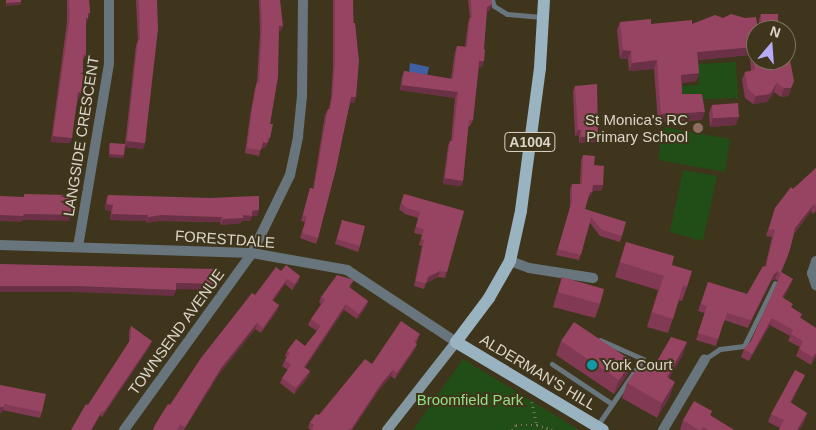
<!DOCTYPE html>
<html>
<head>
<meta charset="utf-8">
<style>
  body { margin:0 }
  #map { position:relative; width:816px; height:430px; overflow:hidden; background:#3f351d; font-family:Helvetica,sans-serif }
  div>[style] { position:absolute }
  .green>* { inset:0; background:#214e17 }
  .water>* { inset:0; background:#4160a4 }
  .path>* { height:2.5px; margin-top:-1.25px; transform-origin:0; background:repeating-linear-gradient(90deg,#7d7561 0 1px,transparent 0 5px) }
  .service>* { height:5px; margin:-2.5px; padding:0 2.5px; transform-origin:2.5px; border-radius:2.5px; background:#68757c }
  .minor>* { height:10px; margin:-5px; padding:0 5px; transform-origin:5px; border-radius:5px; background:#68757c }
  .secondary>* { height:10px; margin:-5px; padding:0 5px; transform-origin:5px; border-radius:5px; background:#8498a2 }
  .primary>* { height:12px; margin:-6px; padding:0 6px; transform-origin:6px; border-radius:6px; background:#99b3c0 }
  .wall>* { inset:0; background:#823a54 }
  .shaded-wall>* { inset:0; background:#6a3045 }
  .building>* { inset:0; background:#974462 }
  .dots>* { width:14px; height:14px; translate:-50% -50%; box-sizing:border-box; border:2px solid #3f351d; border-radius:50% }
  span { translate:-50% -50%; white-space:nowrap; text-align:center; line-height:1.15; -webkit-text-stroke:4px #3f351d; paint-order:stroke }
  .shield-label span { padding:1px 4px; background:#3f351d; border:1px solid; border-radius:4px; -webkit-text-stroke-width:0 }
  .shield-label { font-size:14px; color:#dcd6c8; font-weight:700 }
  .poi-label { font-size:15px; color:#dcd6c8 }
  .right { translate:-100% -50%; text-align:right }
  .left { translate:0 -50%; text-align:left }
  .street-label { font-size:15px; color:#dcd6c8 }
  .park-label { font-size:15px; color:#93df83 }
  .north { position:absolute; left:746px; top:20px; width:50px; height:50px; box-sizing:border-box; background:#3f351d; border:1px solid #7e7561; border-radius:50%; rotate:18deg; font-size:14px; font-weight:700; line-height:20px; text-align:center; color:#dcd6c8 }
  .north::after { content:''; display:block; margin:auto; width:18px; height:22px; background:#b7abf7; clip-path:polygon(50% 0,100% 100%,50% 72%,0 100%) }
</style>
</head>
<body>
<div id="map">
  <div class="green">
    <i style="clip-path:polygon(736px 62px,738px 98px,682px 100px,682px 86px,699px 85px,699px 64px)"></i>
    <i style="clip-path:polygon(663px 127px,730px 139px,725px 172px,658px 160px)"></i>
    <i style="clip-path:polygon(683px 170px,717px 176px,703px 241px,670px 232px)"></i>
    <i style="clip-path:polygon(463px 359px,579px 430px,413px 430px)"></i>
  </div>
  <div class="water">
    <i style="clip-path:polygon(410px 63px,429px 67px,427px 76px,409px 73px)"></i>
  </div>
  <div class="path">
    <i style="left:532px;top:402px;width:24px;rotate:78deg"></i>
    <i style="left:512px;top:430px;width:6px;rotate:-51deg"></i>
    <i style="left:516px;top:425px;width:21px"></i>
    <i style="left:537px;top:425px;width:17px;rotate:17deg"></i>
  </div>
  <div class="service">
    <i style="left:492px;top:0;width:6px;rotate:72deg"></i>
    <i style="left:494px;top:6px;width:15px;rotate:32deg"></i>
    <i style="left:507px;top:14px;width:35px;rotate:5deg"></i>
    <i style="left:705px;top:359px;width:18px;rotate:-34deg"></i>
    <i style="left:720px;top:349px;width:24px;rotate:-7deg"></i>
    <i style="left:744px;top:346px;width:70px;rotate:-63.8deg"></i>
    <i style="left:552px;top:364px;width:72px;rotate:33.7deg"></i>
    <i style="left:597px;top:426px;width:81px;rotate:-55.5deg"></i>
    <i style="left:643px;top:359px;width:47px;rotate:-156.2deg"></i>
  </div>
  <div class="minor">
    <i style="left:0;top:245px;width:252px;rotate:1.8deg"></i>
    <i style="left:252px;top:253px;width:97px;rotate:10.1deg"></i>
    <i style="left:347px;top:270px;width:131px;rotate:33.4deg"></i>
    <i style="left:78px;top:247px;width:187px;rotate:-80.4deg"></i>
    <i style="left:109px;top:63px;width:63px;rotate:-90deg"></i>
    <i style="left:510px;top:261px;width:20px;rotate:20deg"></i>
    <i style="left:529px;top:268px;width:65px;rotate:8.9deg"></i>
    <i style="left:816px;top:261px;width:13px;rotate:108deg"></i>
    <i style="left:812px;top:273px;width:13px;rotate:72deg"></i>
    <i style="left:124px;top:430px;width:218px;rotate:-54.1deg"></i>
    <i style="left:252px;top:253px;width:87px;rotate:-64deg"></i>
    <i style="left:290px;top:175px;width:40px;rotate:-78deg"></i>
    <i style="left:298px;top:136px;width:40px;rotate:-84.3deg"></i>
    <i style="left:302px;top:96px;width:96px;rotate:-89.4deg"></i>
    <i style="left:663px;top:430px;width:82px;rotate:-59.4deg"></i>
  </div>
  <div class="secondary">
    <i style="left:387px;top:430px;width:112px;rotate:-51.9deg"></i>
  </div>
  <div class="primary">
    <i style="left:544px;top:0;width:68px;rotate:93.4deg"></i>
    <i style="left:540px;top:68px;width:144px;rotate:97.6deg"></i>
    <i style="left:521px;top:211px;width:51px;rotate:102.4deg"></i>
    <i style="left:510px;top:261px;width:43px;rotate:119.6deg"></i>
    <i style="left:489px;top:298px;width:55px;rotate:126.9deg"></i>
    <i style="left:456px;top:342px;width:171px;rotate:30.9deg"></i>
  </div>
  <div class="wall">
    <i style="clip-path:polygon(67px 0,89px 0,90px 13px,86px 23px,86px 55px,83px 60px,79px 98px,78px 98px,70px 143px,51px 142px,67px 22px)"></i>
    <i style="clip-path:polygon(136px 0,157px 0,145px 143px,143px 149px,125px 147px,123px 158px,109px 157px,109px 146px,110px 143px,125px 145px,136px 45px,138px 41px)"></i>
    <i style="clip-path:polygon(259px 0,280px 0,281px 31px,279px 31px,270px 124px,270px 138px,265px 148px,261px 148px,259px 156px,245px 153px,250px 116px,255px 88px,257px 82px,260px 32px)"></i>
    <i style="clip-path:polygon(333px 0,353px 0,356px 97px,354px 103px,350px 103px,318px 238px,316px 244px,300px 238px,305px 222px,301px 221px,310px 188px,313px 189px,325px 115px,328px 109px,329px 109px,331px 98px,333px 67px)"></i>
    <i style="clip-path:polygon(468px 0,491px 0,492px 4px,490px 10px,487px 12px,482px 67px,479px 67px,473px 120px,470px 126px,468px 126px,463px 181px,461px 186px,443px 184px,448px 146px,450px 141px,451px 141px,455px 98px,400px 90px,402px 77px,404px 71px,451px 79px,455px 52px,457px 46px,465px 47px,468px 23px,470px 17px)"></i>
    <i style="clip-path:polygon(761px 14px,777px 30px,759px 30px,759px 20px)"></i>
    <i style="clip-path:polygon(723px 18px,745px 18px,756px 60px,791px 90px,788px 96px,781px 97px,774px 92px,767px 102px,753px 104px,745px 98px,742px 80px,745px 72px,751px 71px,750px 55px,698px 60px,699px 73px,696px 81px,682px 83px,682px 94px,702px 120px,658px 122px,654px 69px,629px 71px,628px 59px,620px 59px,617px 30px,620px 22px,651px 24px,692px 24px)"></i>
    <i style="clip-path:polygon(575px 86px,596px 142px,579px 143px,579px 135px,575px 136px,573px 91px)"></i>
    <i style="clip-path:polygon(712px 105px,736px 125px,710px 127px,709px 113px)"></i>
    <i style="clip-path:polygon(583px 155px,594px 165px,603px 185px,601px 191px,593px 191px,590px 197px,588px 197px,585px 209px,622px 236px,620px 242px,600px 236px,590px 223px,579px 260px,556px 255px,570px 207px,570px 189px,572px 184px,580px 184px,581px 161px)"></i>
    <i style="clip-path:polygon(816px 168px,816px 211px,813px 214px,811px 211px,794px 234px,788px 256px,781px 272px,790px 286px,783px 298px,801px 318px,816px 328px,816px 356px,811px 365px,796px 356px,800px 347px,788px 341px,790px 336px,770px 325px,749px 361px,741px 357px,744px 349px,751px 341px,778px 281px,775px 279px,771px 281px,748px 328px,724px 320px,716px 346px,696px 340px,705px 313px,698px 311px,708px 282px,747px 294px,765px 267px,772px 237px,766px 236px,775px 208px,793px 189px)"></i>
    <i style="clip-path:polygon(404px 194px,464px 211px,445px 278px,438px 277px,426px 283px,424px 289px,414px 286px,422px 246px,419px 245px,422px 235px,414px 233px,418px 218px,405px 214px,399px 209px)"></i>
    <i style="clip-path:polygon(108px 195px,257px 216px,252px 216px,250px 221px,242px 221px,241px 223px,221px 225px,220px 222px,159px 221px,146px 223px,146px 221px,110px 220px,111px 211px,105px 210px,106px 201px)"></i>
    <i style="clip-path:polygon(342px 220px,360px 246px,358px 252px,335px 244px)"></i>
    <i style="clip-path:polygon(626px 242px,672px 265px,687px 287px,682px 301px,679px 300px,668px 333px,647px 327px,658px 290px,615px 277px)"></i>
    <i style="clip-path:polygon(281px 271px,300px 276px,298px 282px,292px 290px,285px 284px,273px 301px,279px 305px,277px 311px,261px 333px,255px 329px,219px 374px,184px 430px,153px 430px,170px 405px,255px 295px)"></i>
    <i style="clip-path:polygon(562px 277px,600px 304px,595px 318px,553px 307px)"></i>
    <i style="clip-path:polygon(352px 286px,350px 288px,368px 301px,366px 307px,357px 319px,344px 310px,305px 368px,310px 371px,308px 377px,294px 394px,280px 383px,282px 378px,288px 370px,282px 366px,285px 360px,287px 358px,285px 356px,287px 351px,305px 346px,317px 331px,308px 325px,311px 319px,321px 304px,319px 302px,321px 297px)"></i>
    <i style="clip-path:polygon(131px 326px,150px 346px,102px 417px,88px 405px,129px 342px,129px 331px)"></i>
    <i style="clip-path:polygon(420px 334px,416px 343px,417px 344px,415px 349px,395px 379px,391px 376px,379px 390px,352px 430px,311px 430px,308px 428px,310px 422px,319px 415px,372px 364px)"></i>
    <i style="clip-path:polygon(561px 341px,632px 361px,627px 375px,614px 394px,556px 355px)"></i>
    <i style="clip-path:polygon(687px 342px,682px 356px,669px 378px,670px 396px,657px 418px,622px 398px,627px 383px,642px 367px,652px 370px)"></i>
    <i style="clip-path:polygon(805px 375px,791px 403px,807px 413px,804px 422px,799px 430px,779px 430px,780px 428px,768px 422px,771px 414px)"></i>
    <i style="clip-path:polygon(0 385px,42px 412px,40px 418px,2px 410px,2px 413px,0 413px)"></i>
    <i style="clip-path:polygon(712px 411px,710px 416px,734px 430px,681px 430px,680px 429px,683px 420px)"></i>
  </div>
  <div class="shaded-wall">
    <i style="clip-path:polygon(21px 2px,20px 5px,5px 6px,6px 3px)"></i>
    <i style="clip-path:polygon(492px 4px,490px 10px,485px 13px,487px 7px)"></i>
    <i style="clip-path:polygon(88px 13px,90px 13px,86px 24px,84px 24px)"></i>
    <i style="clip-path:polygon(279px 26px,283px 26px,281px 31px,277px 31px)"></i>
    <i style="clip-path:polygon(761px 26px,778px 26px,777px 30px,760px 30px)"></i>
    <i style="clip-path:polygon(753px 47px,750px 55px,694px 60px,697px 52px)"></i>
    <i style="clip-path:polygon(623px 50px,631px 51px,628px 59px,620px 59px)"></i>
    <i style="clip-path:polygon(657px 60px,654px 69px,629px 71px,632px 63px)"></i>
    <i style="clip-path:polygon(479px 61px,484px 61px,482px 67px,477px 66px)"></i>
    <i style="clip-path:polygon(699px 73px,696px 81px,678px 83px,681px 75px)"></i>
    <i style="clip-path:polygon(794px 81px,788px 96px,781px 97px,784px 88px)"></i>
    <i style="clip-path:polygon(777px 83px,774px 92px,767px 102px,753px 104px,756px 96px)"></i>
    <i style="clip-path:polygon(402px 85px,458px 92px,455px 98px,400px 90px)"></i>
    <i style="clip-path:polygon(78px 92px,81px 93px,79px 98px,76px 98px)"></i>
    <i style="clip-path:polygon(351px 97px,356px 97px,354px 103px,349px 103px)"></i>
    <i style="clip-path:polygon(705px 112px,702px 120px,658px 122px,661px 114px)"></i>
    <i style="clip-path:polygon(739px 117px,736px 125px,710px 127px,713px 118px)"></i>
    <i style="clip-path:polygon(578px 130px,581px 130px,579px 135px,575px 136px)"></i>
    <i style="clip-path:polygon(53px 136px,72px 138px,70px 143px,51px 142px)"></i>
    <i style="clip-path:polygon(598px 136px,596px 142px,579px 143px,581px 137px)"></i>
    <i style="clip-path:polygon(127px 141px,145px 143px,143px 149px,125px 147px)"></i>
    <i style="clip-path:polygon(263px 142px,267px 143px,265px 148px,261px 148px)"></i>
    <i style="clip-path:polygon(110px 154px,124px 155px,123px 158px,109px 157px)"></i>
    <i style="clip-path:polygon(445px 178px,463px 181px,461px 186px,443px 184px)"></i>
    <i style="clip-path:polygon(593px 185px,603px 185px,601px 191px,591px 191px)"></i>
    <i style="clip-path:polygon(590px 192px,592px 192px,590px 197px,588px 197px)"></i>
    <i style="clip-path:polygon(107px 204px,113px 205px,111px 211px,105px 210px)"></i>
    <i style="clip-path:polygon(814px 204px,811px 211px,792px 236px,795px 228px)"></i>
    <i style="clip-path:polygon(259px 210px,257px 216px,252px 216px,250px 221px,242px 221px,241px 223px,221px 225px,223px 219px,243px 215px,252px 211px)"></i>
    <i style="clip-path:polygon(24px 214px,71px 215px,69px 221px,22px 220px,21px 222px,0 221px,0 215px)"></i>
    <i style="clip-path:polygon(112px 214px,148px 215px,146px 221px,110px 220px)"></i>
    <i style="clip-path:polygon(161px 215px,222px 217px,220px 222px,159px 221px,146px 223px,148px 217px)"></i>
    <i style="clip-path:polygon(440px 271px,438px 277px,426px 283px,428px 277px)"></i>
    <i style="clip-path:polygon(778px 271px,775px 279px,771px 281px,748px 328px,751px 320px,774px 274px)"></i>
    <i style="clip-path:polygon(300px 276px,298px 282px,292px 290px,295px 284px)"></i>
    <i style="clip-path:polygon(287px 279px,285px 284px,270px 305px,272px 300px)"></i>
    <i style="clip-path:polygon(793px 279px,790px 286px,780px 304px,782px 297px)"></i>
    <i style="clip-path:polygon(176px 283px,214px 284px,212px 290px,174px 289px)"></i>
    <i style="clip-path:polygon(0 286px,73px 286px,176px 290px,174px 296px,71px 292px,0 292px)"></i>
    <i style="clip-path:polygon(368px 301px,366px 307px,357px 319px,359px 314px)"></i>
    <i style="clip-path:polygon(346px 304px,344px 310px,302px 373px,304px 367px)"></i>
    <i style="clip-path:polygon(279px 305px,277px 311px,261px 333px,263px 328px)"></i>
    <i style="clip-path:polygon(772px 318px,770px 325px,749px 361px,752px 354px)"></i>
    <i style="clip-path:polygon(257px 323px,255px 329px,219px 374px,184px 430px,185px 427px,221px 368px)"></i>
    <i style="clip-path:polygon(152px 341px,150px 346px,102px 417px,104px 412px)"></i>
    <i style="clip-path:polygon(687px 342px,682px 356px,662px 391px,667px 377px)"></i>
    <i style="clip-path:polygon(417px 344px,415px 349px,395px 379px,397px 373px)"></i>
    <i style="clip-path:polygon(816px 353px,816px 355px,811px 365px,813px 357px)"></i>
    <i style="clip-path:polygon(632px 361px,627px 375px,614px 394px,619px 380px)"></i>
    <i style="clip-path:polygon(393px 370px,391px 376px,379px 390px,352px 430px,351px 430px,381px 384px)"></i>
    <i style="clip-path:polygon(310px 371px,308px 377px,294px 394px,296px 388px)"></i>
    <i style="clip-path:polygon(805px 375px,801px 383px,786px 411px,790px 402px)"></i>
    <i style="clip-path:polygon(675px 382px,670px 396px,657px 418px,662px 403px)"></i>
    <i style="clip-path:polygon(0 407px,4px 407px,2px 413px,0 413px)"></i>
    <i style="clip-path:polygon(102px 411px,100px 416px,92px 430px,91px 430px)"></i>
    <i style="clip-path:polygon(807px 413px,804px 422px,799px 430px,797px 430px)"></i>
  </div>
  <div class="building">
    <i style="clip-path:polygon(6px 0,21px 0,21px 2px,6px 3px)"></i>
    <i style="clip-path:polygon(69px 0,89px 0,90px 13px,88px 13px,88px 18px,86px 18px,86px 55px,83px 54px,83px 77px,81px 93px,78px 92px,72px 138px,53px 136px,70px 16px)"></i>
    <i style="clip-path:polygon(139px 0,157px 0,158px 29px,145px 143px,127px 141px,138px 40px,140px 40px)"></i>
    <i style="clip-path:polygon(261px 0,280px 0,283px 26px,279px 26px,278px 77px,270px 124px,273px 124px,270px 138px,268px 137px,267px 143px,263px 142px,261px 150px,247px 148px,252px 110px,257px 82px,259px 83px,262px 26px)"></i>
    <i style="clip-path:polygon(335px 0,353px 0,353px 23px,355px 23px,359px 61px,356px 97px,351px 97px,336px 169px,318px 238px,302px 233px,307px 217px,303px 215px,310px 188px,314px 189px,328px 109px,330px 110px,333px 92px,335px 61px)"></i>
    <i style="clip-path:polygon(471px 0,491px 0,492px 4px,487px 7px,484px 49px,485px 50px,484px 61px,479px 61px,473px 120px,469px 120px,463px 181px,445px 178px,450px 141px,453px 141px,458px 92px,402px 85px,404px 71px,453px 79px,457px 46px,467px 47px,470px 17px,472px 18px)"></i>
    <i style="clip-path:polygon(731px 14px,745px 18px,756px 17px,758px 30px,756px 30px,756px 60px,786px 60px,786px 44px,787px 44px,794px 81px,791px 88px,784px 88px,777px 83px,770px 94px,756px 96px,748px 89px,745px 72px,755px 70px,753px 47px,697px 52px,699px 73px,681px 75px,682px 94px,702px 94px,705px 112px,661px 114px,657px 60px,632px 63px,631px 51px,623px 50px,620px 22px,651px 19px,651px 24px,692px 20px,692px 24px,715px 15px,723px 18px)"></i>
    <i style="clip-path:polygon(761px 14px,778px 14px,778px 26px,761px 26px)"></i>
    <i style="clip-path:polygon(597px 84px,598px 136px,581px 137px,581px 130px,578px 130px,575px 86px)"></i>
    <i style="clip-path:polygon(738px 103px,739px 117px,713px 118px,712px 105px)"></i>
    <i style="clip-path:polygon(110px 143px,125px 144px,124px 155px,110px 154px)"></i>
    <i style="clip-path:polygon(583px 155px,595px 156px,594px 165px,604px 166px,603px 185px,593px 185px,592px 192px,590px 192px,585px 209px,626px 222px,622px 236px,602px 230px,591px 217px,581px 255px,558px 249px,572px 201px,572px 184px,582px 184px)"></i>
    <i style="clip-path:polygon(816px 168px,816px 206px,814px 204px,795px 228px,790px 249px,781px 272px,793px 279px,782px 297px,793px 304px,791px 307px,802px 314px,800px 318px,816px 328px,816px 353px,813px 357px,799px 349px,803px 341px,791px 334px,793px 330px,772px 318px,752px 354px,744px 349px,751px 341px,781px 274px,778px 271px,774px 274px,751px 320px,727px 313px,718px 339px,698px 333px,707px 306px,701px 304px,708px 282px,747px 294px,763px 266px,766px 267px,775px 230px,769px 229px,775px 208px,791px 187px,793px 189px)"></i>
    <i style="clip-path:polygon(24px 194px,71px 195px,71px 215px,24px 214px,23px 216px,0 215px,0 196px,24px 197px)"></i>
    <i style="clip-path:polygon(404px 194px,464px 211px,447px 272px,440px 271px,428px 277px,426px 283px,416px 281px,424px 240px,421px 239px,424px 229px,416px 227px,420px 212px,407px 208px,401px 203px)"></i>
    <i style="clip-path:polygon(108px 195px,210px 198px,259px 196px,259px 210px,252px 211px,252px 216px,243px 215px,243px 218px,223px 219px,222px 217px,161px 215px,148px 217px,148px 215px,112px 214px,113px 205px,107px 204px)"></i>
    <i style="clip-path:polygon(342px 220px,365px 226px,360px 246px,337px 239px)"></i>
    <i style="clip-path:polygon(626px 242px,674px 256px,672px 265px,692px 271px,687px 287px,683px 285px,673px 319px,652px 312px,664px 276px,620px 262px)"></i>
    <i style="clip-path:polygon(0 264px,214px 269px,214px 284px,176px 283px,176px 290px,73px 286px,0 286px)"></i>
    <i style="clip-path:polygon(286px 265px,300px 276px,295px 284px,287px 279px,272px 300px,279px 305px,263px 328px,257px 323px,221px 368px,185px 427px,180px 424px,177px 430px,153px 430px,155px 425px,168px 404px,170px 405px,201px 358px,252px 293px,255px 295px,276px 267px,281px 271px)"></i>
    <i style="clip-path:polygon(337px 275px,354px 280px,349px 287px,368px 301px,359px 314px,346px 304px,304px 367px,310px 371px,296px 388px,282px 378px,291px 365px,285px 360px,290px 353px,287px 351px,296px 339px,305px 346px,321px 326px,311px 319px,325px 300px,321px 297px)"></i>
    <i style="clip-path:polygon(562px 277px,604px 289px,600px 304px,558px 292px)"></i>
    <i style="clip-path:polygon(401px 321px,420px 334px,414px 342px,417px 344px,397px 373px,393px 370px,381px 384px,351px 429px,350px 428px,348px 430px,314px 430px,312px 428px,314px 425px,310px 422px,316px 414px,319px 415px,365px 359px,372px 364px)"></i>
    <i style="clip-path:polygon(574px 322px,632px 361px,619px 380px,561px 341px)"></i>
    <i style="clip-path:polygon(131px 326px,152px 341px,104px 412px,102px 411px,91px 430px,71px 430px,86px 404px,88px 405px,131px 339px)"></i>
    <i style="clip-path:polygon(671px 337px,687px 342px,667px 377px,675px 382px,662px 403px,627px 383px,639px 366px,642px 367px,643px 364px,652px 370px)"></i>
    <i style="clip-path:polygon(795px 370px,805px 375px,790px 402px,807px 413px,797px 430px,779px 430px,784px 420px,771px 414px)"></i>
    <i style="clip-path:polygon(0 385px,46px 394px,42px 412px,4px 404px,4px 407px,0 407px)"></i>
    <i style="clip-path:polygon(694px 401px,712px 411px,710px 415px,734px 430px,709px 430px,703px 427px,701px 430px,699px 430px,683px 420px)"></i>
  </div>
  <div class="dots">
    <i style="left:698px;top:128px;background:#8d6e63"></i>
    <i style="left:592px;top:365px;background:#0f9aa8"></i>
  </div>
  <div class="shield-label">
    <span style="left:530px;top:142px">A1004</span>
  </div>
  <div class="poi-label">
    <span class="right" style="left:688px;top:128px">St Monica's RC<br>Primary School</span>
    <span class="left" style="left:602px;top:365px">York Court</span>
  </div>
  <div class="street-label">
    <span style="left:81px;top:136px;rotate:-81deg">LANGSIDE CRESCENT</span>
    <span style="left:225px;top:239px;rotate:4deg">FORESTDALE</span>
    <span style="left:176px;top:332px;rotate:-54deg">TOWNSEND AVENUE</span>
    <span style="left:538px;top:372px;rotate:31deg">ALDERMAN'S HILL</span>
  </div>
  <div class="park-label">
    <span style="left:470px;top:400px">Broomfield Park</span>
  </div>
  <div class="north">N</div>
</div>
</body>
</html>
